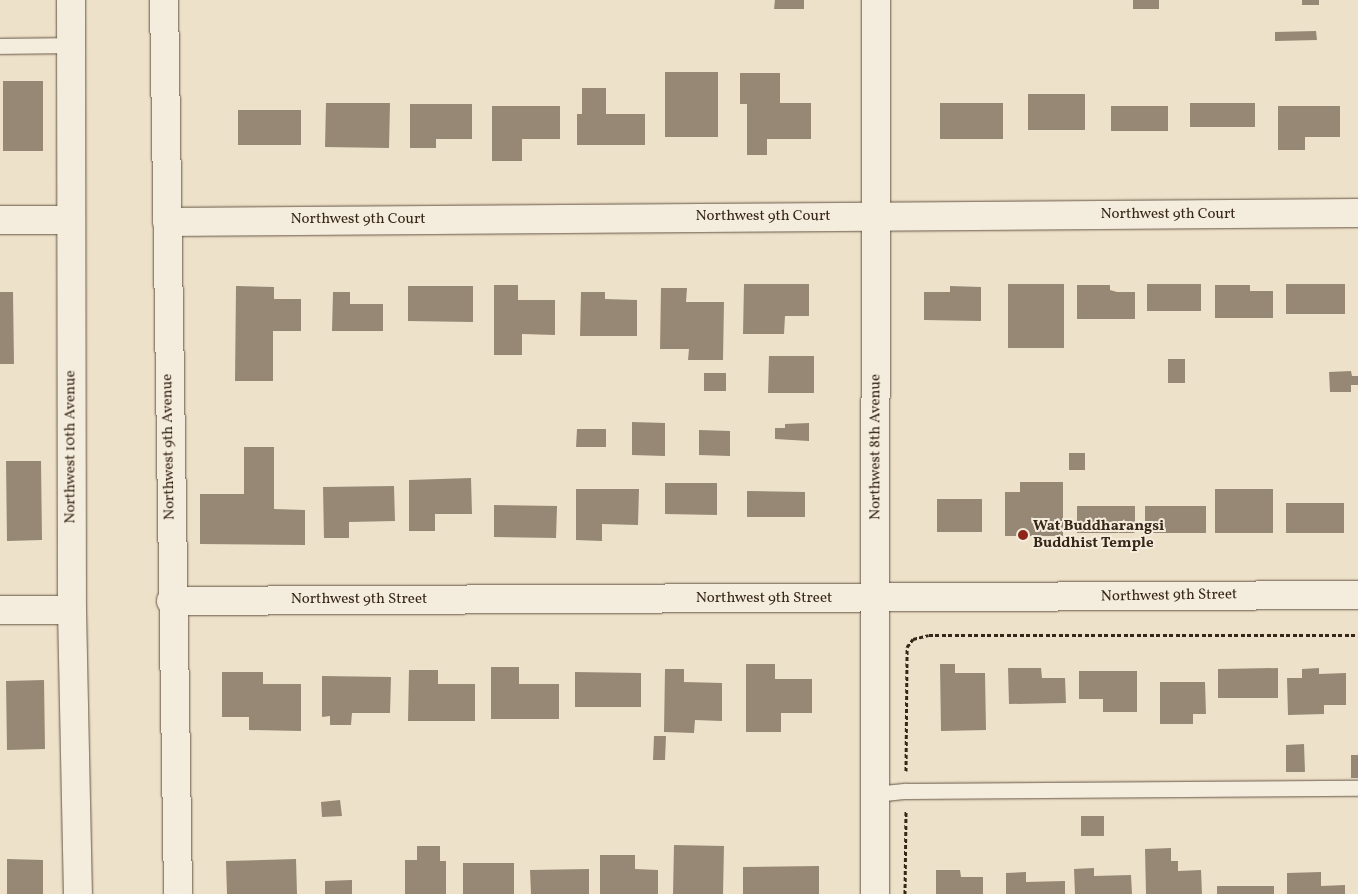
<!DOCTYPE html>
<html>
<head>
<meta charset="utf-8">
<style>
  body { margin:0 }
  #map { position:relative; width:1358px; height:894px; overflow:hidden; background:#eee1c9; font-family:Vollkorn,serif }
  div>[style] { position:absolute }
  .building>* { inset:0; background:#968875 }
  .path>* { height:3px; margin-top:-1.5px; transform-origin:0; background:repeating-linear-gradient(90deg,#372719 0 4px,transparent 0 6.5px) }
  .roads { filter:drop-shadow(0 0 1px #655645) drop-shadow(0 0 1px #655645) }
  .service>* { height:15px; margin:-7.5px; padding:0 7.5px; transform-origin:7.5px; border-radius:7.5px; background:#f4ecdc }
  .minor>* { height:28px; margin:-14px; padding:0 14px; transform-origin:14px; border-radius:14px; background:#f4ecdc }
  .dots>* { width:14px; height:14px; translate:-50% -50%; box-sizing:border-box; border:2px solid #f4ecdc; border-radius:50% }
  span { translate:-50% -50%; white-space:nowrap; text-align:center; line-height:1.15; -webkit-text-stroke:4px #f4ecdc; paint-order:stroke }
  .street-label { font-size:15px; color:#372719 }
  .poi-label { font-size:15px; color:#372719; font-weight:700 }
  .left { translate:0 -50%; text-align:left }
</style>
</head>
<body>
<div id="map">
  <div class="building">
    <i style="clip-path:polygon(775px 0,804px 0,804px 9px,774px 9px)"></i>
    <i style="clip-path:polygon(1133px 0,1159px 0,1159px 9px,1133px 9px)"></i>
    <i style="clip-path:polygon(1302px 0,1319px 0,1319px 5px,1302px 5px)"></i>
    <i style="clip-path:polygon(1316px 31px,1317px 40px,1275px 41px,1275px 32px)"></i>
    <i style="clip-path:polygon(665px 72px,718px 72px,718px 137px,665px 137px)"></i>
    <i style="clip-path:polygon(740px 73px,780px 73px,780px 103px,811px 103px,811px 139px,767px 139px,767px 155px,747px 155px,747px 104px,740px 104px)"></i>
    <i style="clip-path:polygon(3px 81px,43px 81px,43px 151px,3px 151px)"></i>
    <i style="clip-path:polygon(582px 88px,606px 88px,606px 114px,645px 114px,645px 145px,577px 145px,577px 114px,582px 114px)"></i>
    <i style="clip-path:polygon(1028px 94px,1085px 94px,1085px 130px,1028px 130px)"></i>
    <i style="clip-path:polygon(326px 103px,390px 103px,389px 148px,325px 147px)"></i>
    <i style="clip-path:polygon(940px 103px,1003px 103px,1003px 139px,940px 139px)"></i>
    <i style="clip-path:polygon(1190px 103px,1255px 103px,1255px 127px,1190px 127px)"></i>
    <i style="clip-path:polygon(410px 104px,472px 104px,472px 139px,436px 139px,436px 148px,410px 148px)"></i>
    <i style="clip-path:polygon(492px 106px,560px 106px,560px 139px,522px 139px,522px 161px,492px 161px)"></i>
    <i style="clip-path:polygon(1111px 106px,1168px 106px,1168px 131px,1111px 131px)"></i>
    <i style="clip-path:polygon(1278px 106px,1340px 106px,1340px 137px,1305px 137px,1305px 150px,1278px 150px)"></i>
    <i style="clip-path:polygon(238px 110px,301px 110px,301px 145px,238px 145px)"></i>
    <i style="clip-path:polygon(744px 284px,809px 284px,809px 316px,785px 316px,784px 334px,743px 334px)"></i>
    <i style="clip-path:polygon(1008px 284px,1064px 284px,1064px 348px,1008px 348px)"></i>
    <i style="clip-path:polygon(1147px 284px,1201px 284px,1201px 311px,1147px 311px)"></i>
    <i style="clip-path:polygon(1286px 284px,1345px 284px,1345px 314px,1286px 314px)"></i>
    <i style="clip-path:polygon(494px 285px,518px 285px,518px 300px,555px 300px,555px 335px,522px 334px,522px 355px,494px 355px)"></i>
    <i style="clip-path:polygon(1077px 285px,1110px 285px,1110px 290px,1117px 292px,1135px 292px,1135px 319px,1077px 319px)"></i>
    <i style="clip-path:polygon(1215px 285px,1250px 285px,1250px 291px,1273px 291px,1273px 318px,1215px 318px)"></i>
    <i style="clip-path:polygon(236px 286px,274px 287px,274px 299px,301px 299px,301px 331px,273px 331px,273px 381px,235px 381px)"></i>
    <i style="clip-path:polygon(408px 286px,473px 286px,473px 322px,408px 321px)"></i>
    <i style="clip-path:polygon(950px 286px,981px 287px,981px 321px,924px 320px,924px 292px,950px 292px)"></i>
    <i style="clip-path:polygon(661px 288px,687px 288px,686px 302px,724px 302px,723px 360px,688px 360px,689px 349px,660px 349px)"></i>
    <i style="clip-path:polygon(0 292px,13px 292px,14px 364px,0 364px)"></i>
    <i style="clip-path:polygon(333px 292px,350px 292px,350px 304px,383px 304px,383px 331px,332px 331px)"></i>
    <i style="clip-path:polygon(581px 292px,605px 292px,605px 299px,637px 300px,637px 336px,580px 336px)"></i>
    <i style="clip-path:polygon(769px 356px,814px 356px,814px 393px,768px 393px)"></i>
    <i style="clip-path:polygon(1168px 359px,1185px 359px,1185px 383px,1168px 383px)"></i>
    <i style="clip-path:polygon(1351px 371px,1352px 376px,1358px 376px,1358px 385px,1351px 385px,1351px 392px,1330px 392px,1329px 372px)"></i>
    <i style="clip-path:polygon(704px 373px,726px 373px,726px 391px,704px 391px)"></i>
    <i style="clip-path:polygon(632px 422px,665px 423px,665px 456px,632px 455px)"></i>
    <i style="clip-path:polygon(809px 423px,809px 441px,775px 439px,775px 428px,785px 428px,785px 424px)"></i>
    <i style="clip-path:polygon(577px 429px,606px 429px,606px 447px,576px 447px)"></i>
    <i style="clip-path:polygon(699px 430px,730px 431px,730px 456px,699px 455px)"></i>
    <i style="clip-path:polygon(244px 447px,274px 447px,274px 509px,305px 510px,305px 545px,200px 544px,200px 494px,244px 494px)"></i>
    <i style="clip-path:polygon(1069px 453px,1085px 453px,1085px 470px,1069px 470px)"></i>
    <i style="clip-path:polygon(6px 461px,41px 461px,42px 540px,7px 541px)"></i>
    <i style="clip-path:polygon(471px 478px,472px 514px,435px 514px,435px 531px,409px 531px,409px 480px)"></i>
    <i style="clip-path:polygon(1020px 482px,1063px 482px,1063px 536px,1005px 536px,1005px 492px,1020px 492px)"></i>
    <i style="clip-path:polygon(665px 483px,717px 483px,717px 515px,665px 514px)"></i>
    <i style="clip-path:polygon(394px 486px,395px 521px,349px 522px,349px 538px,324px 538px,323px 487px)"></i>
    <i style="clip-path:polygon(576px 489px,639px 489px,638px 525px,602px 524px,602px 541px,576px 540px)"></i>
    <i style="clip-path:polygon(1215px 489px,1273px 489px,1273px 533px,1215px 533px)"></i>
    <i style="clip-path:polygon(747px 491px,805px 492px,805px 517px,747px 517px)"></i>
    <i style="clip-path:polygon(937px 499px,982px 499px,982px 532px,937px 532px)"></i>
    <i style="clip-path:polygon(1286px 503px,1344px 503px,1344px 533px,1286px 533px)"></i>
    <i style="clip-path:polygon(494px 505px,557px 506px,556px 538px,494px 537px)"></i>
    <i style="clip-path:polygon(1077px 506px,1135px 506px,1135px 533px,1077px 533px)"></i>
    <i style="clip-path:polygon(1145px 506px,1206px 506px,1206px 533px,1145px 533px)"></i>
    <i style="clip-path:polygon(746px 664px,775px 664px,775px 679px,812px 679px,812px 713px,781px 713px,781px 732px,746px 732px)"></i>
    <i style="clip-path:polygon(940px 664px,955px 664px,955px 673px,985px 673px,986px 730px,941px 731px)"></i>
    <i style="clip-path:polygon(491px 667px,519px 667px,519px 684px,559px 684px,559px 719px,491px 719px)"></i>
    <i style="clip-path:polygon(1008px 668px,1041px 668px,1042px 678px,1065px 678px,1066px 703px,1009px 704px)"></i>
    <i style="clip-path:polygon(1278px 668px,1278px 698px,1218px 698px,1218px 669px)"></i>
    <i style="clip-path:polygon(1319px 668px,1319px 674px,1346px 673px,1346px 705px,1324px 705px,1324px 714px,1288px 715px,1287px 678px,1302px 678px,1302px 669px)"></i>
    <i style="clip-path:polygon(665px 669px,684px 669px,684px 682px,722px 683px,722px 721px,695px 720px,694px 733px,664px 732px)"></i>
    <i style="clip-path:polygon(409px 670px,438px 670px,438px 684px,475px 684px,475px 721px,408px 721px)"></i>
    <i style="clip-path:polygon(1079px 671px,1137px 671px,1137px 712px,1103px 712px,1103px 699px,1079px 699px)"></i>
    <i style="clip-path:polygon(222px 672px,263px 672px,263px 684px,301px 684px,301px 731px,249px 730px,249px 717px,222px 717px)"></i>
    <i style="clip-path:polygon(575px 672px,641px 673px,641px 707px,575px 707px)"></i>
    <i style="clip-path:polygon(322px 676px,391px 677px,390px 713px,352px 713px,351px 725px,330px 725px,330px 716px,322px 717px)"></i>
    <i style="clip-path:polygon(44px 680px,45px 749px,7px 750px,6px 681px)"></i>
    <i style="clip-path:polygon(1160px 682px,1205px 682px,1206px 714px,1193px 714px,1193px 724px,1160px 724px)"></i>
    <i style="clip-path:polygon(654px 736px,666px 736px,665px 760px,653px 760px)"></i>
    <i style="clip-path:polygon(1304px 744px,1305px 772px,1286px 772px,1286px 745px)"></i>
    <i style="clip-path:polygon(1351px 755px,1358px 755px,1358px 778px,1351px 778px)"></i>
    <i style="clip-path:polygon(340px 800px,342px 816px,322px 817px,321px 802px)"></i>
    <i style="clip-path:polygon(1081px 816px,1104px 816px,1104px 836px,1081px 836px)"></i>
    <i style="clip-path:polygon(674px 845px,724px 846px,723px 894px,673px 894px)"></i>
    <i style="clip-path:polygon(417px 846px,440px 846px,440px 861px,446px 861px,446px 894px,405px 894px,405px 860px,417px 860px)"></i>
    <i style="clip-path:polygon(1171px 848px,1171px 861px,1178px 861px,1178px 871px,1201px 870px,1202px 894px,1146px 894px,1145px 849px)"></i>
    <i style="clip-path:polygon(600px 855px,635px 855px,635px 869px,658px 870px,658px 894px,600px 894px)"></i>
    <i style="clip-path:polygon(7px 859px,43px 860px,43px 894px,7px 894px)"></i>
    <i style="clip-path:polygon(296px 859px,297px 894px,227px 894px,226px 861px)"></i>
    <i style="clip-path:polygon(463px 863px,514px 863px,514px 894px,463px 894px)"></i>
    <i style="clip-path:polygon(819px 866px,819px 894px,743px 894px,743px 867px)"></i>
    <i style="clip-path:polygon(1094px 868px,1094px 876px,1131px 875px,1132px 894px,1075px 894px,1074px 869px)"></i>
    <i style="clip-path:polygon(589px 869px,589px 894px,531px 894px,530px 870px)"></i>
    <i style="clip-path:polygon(936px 870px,960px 870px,961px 877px,983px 877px,983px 894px,936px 894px)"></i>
    <i style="clip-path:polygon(1026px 872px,1026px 882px,1065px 881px,1065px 894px,1006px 894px,1006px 873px)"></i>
    <i style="clip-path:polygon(1321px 872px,1321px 886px,1345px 885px,1345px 894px,1287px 894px,1287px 873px)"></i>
    <i style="clip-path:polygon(352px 880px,352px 894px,325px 894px,325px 881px)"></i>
    <i style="clip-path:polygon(1217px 886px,1274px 886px,1274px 894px,1217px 894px)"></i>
  </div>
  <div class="path">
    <i style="left:906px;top:771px;width:124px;rotate:-89.5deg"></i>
    <i style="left:907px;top:647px;width:10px;rotate:-53deg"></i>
    <i style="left:913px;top:639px;width:16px;rotate:-14deg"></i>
    <i style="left:929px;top:635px;width:429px"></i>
    <i style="left:905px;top:894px;width:84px;rotate:-89.3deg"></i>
  </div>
  <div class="roads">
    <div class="service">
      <i style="left:0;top:46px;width:71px;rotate:-0.8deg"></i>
      <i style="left:875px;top:794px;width:31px;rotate:-6deg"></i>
      <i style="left:906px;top:791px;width:452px;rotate:-0.4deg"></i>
    </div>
    <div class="minor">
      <i style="left:71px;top:0;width:610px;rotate:89.91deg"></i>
      <i style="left:72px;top:610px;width:284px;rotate:88.8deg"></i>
      <i style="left:164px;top:0;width:894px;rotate:89.1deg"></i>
      <i style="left:0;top:220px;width:71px"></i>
      <i style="left:167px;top:222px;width:1191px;rotate:-0.43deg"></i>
      <i style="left:171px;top:601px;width:1187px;rotate:-0.29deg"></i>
      <i style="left:0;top:610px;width:72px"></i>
      <i style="left:875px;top:894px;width:894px;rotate:-89.94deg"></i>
    </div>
  </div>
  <div class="dots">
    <i style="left:1023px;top:535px;background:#8f2418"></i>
  </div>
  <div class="street-label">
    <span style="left:1168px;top:215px">Northwest 9th Court</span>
    <span style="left:763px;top:217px">Northwest 9th Court</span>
    <span style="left:358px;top:220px">Northwest 9th Court</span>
    <span style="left:71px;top:447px;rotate:-90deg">Northwest 10th Avenue</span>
    <span style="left:169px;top:447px;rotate:-91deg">Northwest 9th Avenue</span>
    <span style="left:876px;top:447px;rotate:-90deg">Northwest 8th Avenue</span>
    <span style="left:1169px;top:596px;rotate:-1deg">Northwest 9th Street</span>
    <span style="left:764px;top:599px">Northwest 9th Street</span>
    <span style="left:359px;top:600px">Northwest 9th Street</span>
  </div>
  <div class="poi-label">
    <span class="left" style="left:1033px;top:535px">Wat Buddharangsi<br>Buddhist Temple</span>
  </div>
</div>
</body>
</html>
